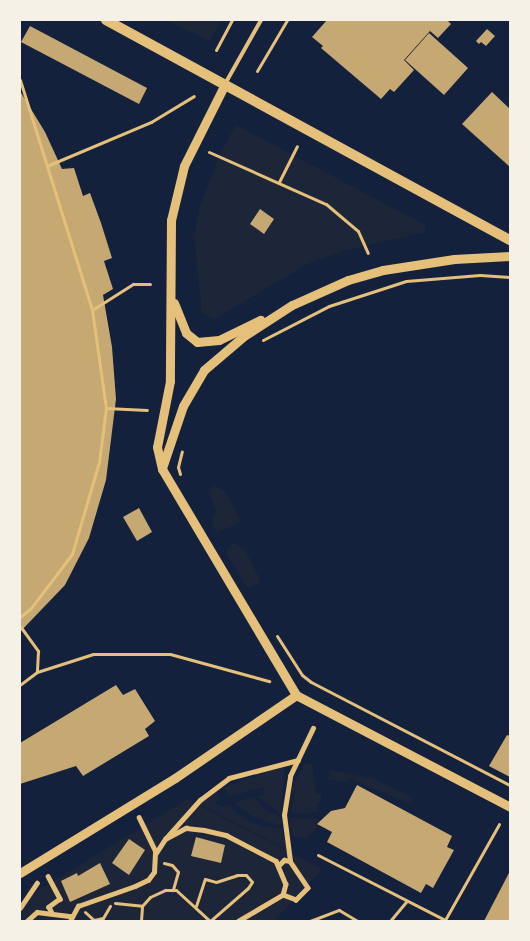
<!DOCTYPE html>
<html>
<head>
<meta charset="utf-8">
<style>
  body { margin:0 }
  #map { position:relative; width:530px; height:941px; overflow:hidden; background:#14213d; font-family:Jost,sans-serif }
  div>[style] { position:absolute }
  .green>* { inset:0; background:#1d2539 }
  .building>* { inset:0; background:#c6a872 }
  .path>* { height:3px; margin:-1.5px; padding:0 1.5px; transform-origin:1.5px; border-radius:1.5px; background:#e5c07b }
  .service>* { height:4px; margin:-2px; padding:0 2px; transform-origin:2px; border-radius:2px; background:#e5c07b }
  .pedestrian>* { height:4.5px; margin:-2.25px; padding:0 2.25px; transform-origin:2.25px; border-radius:2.25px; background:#e5c07b }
  .tertiary>* { height:9px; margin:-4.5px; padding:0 4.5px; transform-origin:4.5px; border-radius:4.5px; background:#e5c07b }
  .secondary>* { height:10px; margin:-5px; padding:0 5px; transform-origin:5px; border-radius:5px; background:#e5c07b }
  span { translate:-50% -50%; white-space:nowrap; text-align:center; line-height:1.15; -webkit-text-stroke:4px #f6f1e7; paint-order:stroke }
  .frame { position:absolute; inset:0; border:21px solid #f6f1e7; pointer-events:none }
</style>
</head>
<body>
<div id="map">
  <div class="green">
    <i style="clip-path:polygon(165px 20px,222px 20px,210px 41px)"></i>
    <i style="clip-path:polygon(236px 125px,425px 225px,425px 232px,343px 251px,307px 264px,214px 319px,202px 313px,194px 236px,199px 210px,221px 151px)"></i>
    <i style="clip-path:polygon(214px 486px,225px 491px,242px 522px,216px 533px,212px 522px,216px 511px,209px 491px)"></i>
    <i style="clip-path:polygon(233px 542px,245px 550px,261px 582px,248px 589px,226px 552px)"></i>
    <i style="clip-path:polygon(305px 763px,312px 764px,316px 794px,321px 794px,321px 802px,317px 802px,318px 812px,299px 814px,291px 812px,295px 791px,290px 791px)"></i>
    <i style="clip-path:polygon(284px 768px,281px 814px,257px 796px,263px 795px,265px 787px,228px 796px,224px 787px,256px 776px,256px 772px)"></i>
    <i style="clip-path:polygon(330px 770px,374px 779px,413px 798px,410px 804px,351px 779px,345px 782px,328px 780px)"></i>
    <i style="clip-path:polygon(217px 791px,220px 799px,215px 803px,222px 807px,229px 805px,245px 819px,261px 826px,281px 828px,289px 851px,200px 804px)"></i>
    <i style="clip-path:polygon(254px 797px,266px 810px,281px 817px,281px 825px,255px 818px,233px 803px)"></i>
    <i style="clip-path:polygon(187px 799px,322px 869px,274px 921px,20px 921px,20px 902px)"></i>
    <i style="clip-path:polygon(290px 818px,319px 819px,315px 824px,318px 827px,306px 839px,293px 837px)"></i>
  </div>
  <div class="building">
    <i style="clip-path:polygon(327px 20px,447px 20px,451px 24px,438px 38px,430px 31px,404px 60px,414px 70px,394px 92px,390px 89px,381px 99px,321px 48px,323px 46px,312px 37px)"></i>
    <i style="clip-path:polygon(30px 26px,147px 88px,139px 104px,21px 42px)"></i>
    <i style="clip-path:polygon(487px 29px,495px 36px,486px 46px,481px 42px,479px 44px,476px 41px)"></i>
    <i style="clip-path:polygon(429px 33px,468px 68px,444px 95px,405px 60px)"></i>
    <i style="clip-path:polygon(20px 91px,45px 132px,62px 169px,74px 168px,83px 196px,90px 193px,101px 223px,112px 258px,104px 261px,113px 289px,103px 295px,112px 347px,116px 399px,106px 480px,89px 538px,65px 585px,20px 632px)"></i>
    <i style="clip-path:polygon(492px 92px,510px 109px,510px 167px,462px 124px)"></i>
    <i style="clip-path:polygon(260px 209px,274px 219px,264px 234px,250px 224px)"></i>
    <i style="clip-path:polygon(139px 508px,152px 532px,137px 541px,123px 517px)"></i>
    <i style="clip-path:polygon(116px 685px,123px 695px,135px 689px,155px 721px,145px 729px,149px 736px,83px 776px,76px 766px,20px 784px,20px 743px)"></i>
    <i style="clip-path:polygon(507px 735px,510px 736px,510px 777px,489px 766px)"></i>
    <i style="clip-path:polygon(357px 785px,452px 836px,447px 847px,454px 850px,433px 888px,426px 884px,421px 893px,327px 842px,332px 832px,317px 824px,331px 811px,345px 808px)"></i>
    <i style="clip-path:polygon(196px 837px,225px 845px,221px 863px,191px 856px)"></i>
    <i style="clip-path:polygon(129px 839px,145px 850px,129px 875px,112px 863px)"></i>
    <i style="clip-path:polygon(100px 863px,110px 884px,70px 902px,61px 881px,77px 873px,78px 876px)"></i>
    <i style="clip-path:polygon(510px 871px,510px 921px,484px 921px)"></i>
  </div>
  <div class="path">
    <i style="left:216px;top:50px;width:34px;rotate:-62deg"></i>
    <i style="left:257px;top:71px;width:59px;rotate:-59.5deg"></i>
    <i style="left:20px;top:80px;width:241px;rotate:72.6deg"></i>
    <i style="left:92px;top:310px;width:99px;rotate:81.9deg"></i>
    <i style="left:106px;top:408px;width:54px;rotate:97.4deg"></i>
    <i style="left:99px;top:462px;width:96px;rotate:106.4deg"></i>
    <i style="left:72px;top:554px;width:68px;rotate:127.2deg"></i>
    <i style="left:31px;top:608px;width:14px;rotate:141deg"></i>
    <i style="left:209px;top:152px;width:128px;rotate:24deg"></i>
    <i style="left:326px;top:204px;width:42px;rotate:40.2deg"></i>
    <i style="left:358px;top:231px;width:24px;rotate:66deg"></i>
    <i style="left:49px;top:165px;width:111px;rotate:-22.9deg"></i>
    <i style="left:151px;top:122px;width:50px;rotate:-31.2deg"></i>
    <i style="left:279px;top:182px;width:40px;rotate:-63.4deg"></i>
    <i style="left:92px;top:310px;width:49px;rotate:-32.4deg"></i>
    <i style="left:133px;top:284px;width:17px"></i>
    <i style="left:263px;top:340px;width:74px;rotate:-27.3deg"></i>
    <i style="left:329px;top:306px;width:81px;rotate:-18deg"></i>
    <i style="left:406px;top:281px;width:74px;rotate:-4.6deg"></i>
    <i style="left:480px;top:275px;width:30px;rotate:4deg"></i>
    <i style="left:106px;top:408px;width:41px;rotate:2.8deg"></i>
    <i style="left:180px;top:474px;width:7px;rotate:-106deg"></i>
    <i style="left:178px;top:467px;width:16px;rotate:-76deg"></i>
    <i style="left:20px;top:626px;width:31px;rotate:54deg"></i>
    <i style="left:38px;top:651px;width:21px;rotate:93deg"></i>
    <i style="left:37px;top:672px;width:21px;rotate:143deg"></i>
    <i style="left:277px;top:636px;width:46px;rotate:57.3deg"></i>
    <i style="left:302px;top:675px;width:11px;rotate:38deg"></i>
    <i style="left:311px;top:682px;width:224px;rotate:27.4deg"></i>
    <i style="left:37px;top:672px;width:59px;rotate:-17.8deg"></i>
    <i style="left:93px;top:654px;width:77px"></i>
    <i style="left:170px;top:654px;width:103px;rotate:15.3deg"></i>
    <i style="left:318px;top:855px;width:143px;rotate:27.1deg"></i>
    <i style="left:445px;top:920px;width:110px;rotate:-60.6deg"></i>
    <i style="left:164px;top:863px;width:8px;rotate:14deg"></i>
    <i style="left:172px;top:865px;width:9px;rotate:49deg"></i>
    <i style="left:178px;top:872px;width:19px;rotate:106deg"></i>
    <i style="left:115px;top:903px;width:27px;rotate:6deg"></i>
    <i style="left:196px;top:906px;width:28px;rotate:-72deg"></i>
    <i style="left:205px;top:879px;width:11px;rotate:15deg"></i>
    <i style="left:216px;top:882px;width:22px;rotate:-18deg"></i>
    <i style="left:237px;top:875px;width:9px"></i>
    <i style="left:246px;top:875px;width:9px;rotate:49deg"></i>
    <i style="left:252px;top:882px;width:7px;rotate:124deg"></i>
    <i style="left:248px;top:888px;width:50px;rotate:139deg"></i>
    <i style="left:85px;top:912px;width:12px;rotate:42deg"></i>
    <i style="left:94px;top:920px;width:9px;rotate:-13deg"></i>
    <i style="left:103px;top:918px;width:14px;rotate:-60deg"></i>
    <i style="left:141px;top:921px;width:15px;rotate:-86deg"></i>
    <i style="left:142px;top:906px;width:12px;rotate:-48deg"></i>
    <i style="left:150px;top:897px;width:17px;rotate:-25deg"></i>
    <i style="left:165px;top:890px;width:11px"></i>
    <i style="left:176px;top:890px;width:46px;rotate:42.4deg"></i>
    <i style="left:310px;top:921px;width:31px;rotate:-21deg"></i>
    <i style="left:339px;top:910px;width:21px;rotate:31deg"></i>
    <i style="left:390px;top:921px;width:26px;rotate:-50deg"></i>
  </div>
  <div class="service">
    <i style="left:225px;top:84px;width:73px;rotate:-60.6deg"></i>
  </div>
  <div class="pedestrian">
    <i style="left:166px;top:838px;width:51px;rotate:-48.2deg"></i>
    <i style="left:200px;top:800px;width:36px;rotate:-37deg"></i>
    <i style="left:229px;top:778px;width:71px;rotate:-14.6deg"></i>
    <i style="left:156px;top:853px;width:17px;rotate:-57deg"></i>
    <i style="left:165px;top:839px;width:24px;rotate:-28deg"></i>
    <i style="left:186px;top:828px;width:18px;rotate:6deg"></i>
    <i style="left:204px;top:830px;width:23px;rotate:13deg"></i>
    <i style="left:226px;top:835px;width:56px;rotate:27.5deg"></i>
    <i style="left:276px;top:861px;width:25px;rotate:67deg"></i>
    <i style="left:286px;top:884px;width:11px;rotate:105deg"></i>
    <i style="left:283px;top:895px;width:51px;rotate:149.4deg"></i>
    <i style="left:290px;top:861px;width:46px;rotate:-97.4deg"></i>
    <i style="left:284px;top:815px;width:39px;rotate:-81deg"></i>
    <i style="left:290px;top:776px;width:53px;rotate:-64.4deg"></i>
    <i style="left:279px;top:865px;width:7px;rotate:-45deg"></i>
    <i style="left:284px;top:860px;width:6px;rotate:9deg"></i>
    <i style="left:290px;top:861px;width:32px;rotate:56deg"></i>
    <i style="left:308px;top:888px;width:17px;rotate:135deg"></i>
    <i style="left:296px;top:900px;width:14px;rotate:-159deg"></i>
    <i style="left:48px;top:876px;width:26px;rotate:62deg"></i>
    <i style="left:60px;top:899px;width:14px;rotate:144deg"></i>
    <i style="left:49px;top:907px;width:7px;rotate:63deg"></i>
    <i style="left:20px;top:908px;width:30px;rotate:-56deg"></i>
    <i style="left:27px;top:921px;width:13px;rotate:-42deg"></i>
    <i style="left:37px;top:912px;width:34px;rotate:7deg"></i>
    <i style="left:70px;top:921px;width:17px;rotate:-62deg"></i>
    <i style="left:78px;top:906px;width:60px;rotate:-19.3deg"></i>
    <i style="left:135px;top:886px;width:14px;rotate:-25deg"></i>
    <i style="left:148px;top:880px;width:10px;rotate:-53deg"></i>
    <i style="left:154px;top:872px;width:21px;rotate:-87deg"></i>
    <i style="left:155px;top:851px;width:37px;rotate:-116deg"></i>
  </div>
  <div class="tertiary">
    <i style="left:225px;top:84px;width:92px;rotate:116.6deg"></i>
    <i style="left:184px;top:166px;width:56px;rotate:103.5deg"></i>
    <i style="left:171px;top:220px;width:161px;rotate:90.4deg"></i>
    <i style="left:170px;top:381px;width:67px;rotate:101.1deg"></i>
    <i style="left:157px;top:447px;width:23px;rotate:77deg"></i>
    <i style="left:162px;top:469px;width:263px;rotate:59.3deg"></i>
    <i style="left:296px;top:695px;width:242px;rotate:27.6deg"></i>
    <i style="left:174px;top:303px;width:32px;rotate:68deg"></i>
    <i style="left:186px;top:333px;width:14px;rotate:39deg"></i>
    <i style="left:197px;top:342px;width:22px;rotate:-5deg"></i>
    <i style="left:219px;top:340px;width:46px;rotate:-26deg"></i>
    <i style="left:162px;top:468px;width:65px;rotate:-71.3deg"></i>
    <i style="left:183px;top:406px;width:42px;rotate:-59.7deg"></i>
    <i style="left:204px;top:370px;width:52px;rotate:-40.4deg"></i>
    <i style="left:244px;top:336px;width:57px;rotate:-32.9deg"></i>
    <i style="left:292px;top:305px;width:61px;rotate:-24.1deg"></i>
    <i style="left:348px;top:280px;width:36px;rotate:-16deg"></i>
    <i style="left:383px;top:270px;width:72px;rotate:-8.8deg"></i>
    <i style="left:454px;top:259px;width:56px;rotate:-3.1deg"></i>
    <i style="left:20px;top:873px;width:182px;rotate:-31.5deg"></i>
    <i style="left:175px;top:778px;width:147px;rotate:-34.4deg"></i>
  </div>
  <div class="secondary">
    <i style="left:106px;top:20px;width:460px;rotate:28.6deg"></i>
  </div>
  <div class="frame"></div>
</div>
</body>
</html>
